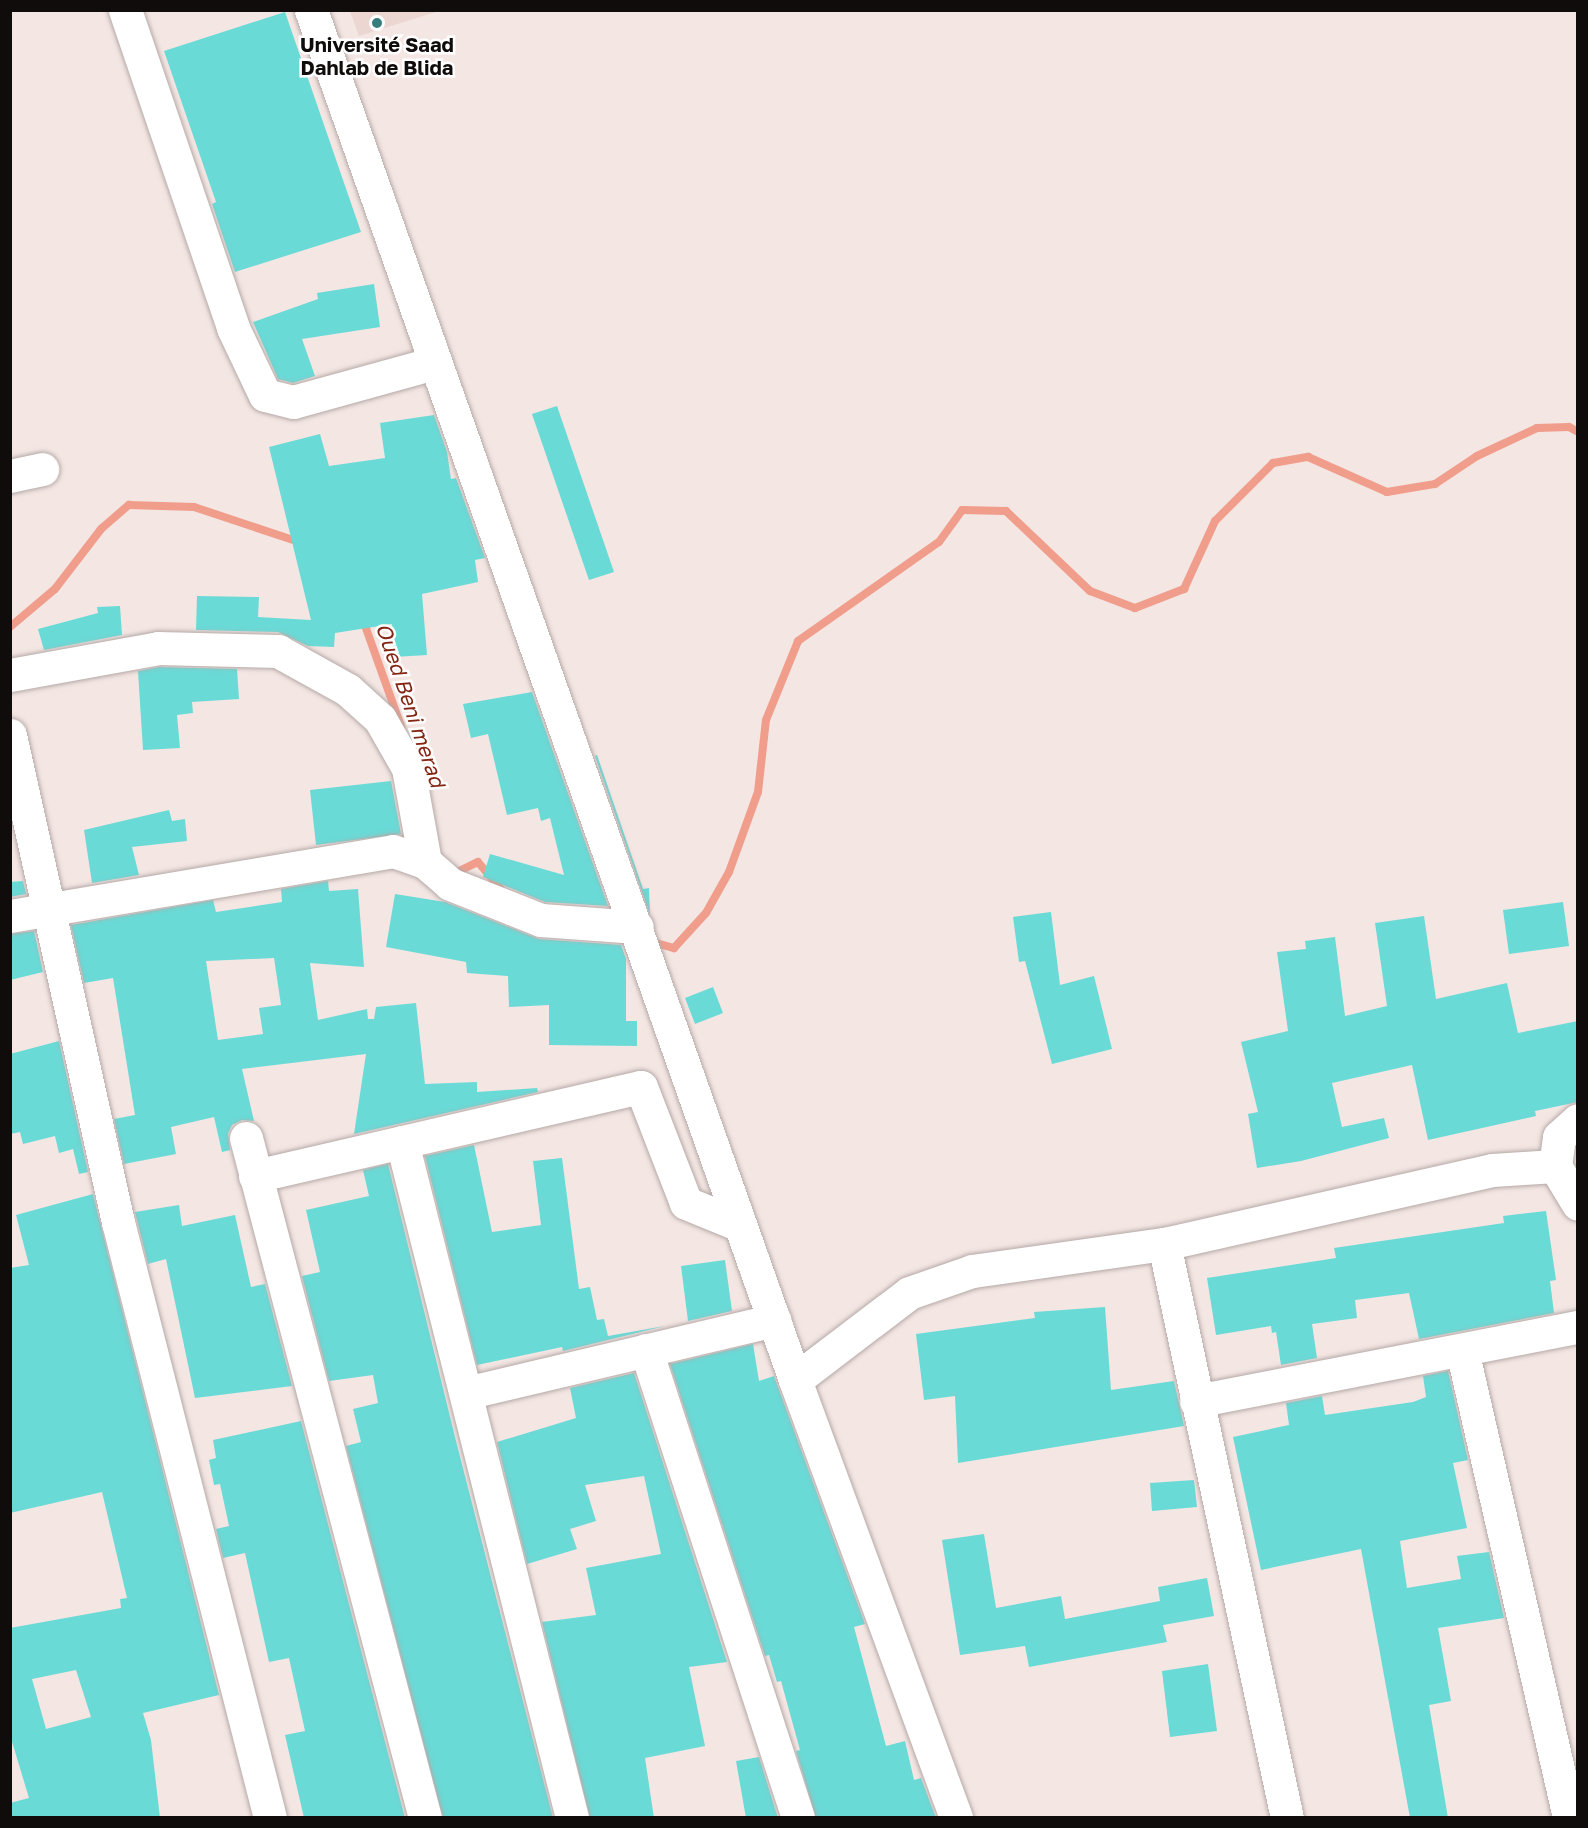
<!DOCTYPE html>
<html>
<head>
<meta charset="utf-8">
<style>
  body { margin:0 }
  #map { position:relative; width:1588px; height:1828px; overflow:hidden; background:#f3e6e3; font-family:"Golos Text",sans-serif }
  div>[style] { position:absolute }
  .built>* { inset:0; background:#ebd6d1 }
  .stream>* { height:8px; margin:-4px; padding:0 4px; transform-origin:4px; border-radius:4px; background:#f09d8b }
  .building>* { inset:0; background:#6adad7 }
  .roads { filter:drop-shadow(0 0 2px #b5a9a7) drop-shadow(0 0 2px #b5a9a7) }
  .minor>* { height:33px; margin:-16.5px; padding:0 16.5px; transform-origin:16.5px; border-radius:16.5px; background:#fff }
  .dots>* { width:16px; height:16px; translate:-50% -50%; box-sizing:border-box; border:3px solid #fff; border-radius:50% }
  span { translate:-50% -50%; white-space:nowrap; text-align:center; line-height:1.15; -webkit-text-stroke:5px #fff; paint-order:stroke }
  .poi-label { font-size:20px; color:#100c0b; font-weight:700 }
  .water-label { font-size:21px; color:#852614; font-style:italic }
  .frame { position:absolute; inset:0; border:12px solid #100c0b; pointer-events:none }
</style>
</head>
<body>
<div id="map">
  <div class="built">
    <i style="clip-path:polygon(350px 11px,350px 10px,439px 11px,359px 36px)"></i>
  </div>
  <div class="stream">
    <i style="left:363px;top:620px;width:113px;rotate:70.3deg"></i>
    <i style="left:10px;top:627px;width:59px;rotate:-40.2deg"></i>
    <i style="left:55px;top:589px;width:76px;rotate:-52.5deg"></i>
    <i style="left:101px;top:529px;width:37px;rotate:-41deg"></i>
    <i style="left:129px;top:505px;width:65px;rotate:1.8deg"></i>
    <i style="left:194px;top:507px;width:114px;rotate:18.4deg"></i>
    <i style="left:451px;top:875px;width:30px;rotate:-26deg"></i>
    <i style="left:478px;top:862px;width:39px;rotate:50deg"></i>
    <i style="left:649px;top:941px;width:26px;rotate:16deg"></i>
    <i style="left:674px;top:948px;width:47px;rotate:-47.6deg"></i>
    <i style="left:706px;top:913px;width:47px;rotate:-60.7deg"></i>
    <i style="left:729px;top:872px;width:85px;rotate:-70.1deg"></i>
    <i style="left:758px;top:792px;width:72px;rotate:-83.7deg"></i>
    <i style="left:766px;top:720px;width:85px;rotate:-67.9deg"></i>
    <i style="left:798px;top:641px;width:172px;rotate:-35.1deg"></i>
    <i style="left:939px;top:542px;width:39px;rotate:-54deg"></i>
    <i style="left:962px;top:510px;width:44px;rotate:1.3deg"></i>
    <i style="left:1006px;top:511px;width:116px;rotate:43.6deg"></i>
    <i style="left:1090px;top:591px;width:48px;rotate:20.7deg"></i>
    <i style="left:1135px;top:608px;width:53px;rotate:-21.2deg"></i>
    <i style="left:1184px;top:589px;width:75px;rotate:-65.5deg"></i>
    <i style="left:1215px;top:521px;width:82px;rotate:-45deg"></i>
    <i style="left:1273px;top:463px;width:36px;rotate:-10deg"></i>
    <i style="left:1308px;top:457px;width:86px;rotate:23.9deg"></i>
    <i style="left:1387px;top:492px;width:49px;rotate:-9.5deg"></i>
    <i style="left:1435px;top:484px;width:50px;rotate:-33.7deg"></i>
    <i style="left:1477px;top:456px;width:66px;rotate:-25deg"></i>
    <i style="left:1537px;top:428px;width:32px;rotate:-2deg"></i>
    <i style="left:1569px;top:427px;width:10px;rotate:29deg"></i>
  </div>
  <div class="building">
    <i style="clip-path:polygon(285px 12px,361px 232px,235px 272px,212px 204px,216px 202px,164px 51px)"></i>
    <i style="clip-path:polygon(374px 284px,380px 327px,302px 339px,315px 376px,293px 383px,278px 379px,253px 322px,318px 299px,317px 293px)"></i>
    <i style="clip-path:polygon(557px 406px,614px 572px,589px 580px,532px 414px)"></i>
    <i style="clip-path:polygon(434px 415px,447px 452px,451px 479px,456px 478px,485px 558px,475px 560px,478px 582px,422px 594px,427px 655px,394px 657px,392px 624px,335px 633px,334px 647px,308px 646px,278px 632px,196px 630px,197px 596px,259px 597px,258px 617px,311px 620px,269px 447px,320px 434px,329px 466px,385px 458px,380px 423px)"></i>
    <i style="clip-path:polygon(120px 606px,122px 635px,44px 650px,38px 629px,98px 613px,97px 607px)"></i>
    <i style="clip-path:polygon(159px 667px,237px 669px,239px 699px,192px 702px,193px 713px,177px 715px,180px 748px,143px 750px,138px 671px)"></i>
    <i style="clip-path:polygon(532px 692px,608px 906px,545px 902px,483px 877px,490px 854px,564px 875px,550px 818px,541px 821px,538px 808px,507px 815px,488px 734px,471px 738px,463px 704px)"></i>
    <i style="clip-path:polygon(597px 755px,643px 889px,649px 888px,650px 915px,595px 756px)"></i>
    <i style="clip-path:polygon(391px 781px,401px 834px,316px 845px,310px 790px)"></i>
    <i style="clip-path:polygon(169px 810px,172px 821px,185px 819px,187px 841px,132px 847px,139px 875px,92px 883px,84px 830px)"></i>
    <i style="clip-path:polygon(23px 881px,26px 894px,10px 897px,10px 882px)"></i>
    <i style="clip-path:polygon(evenodd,328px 881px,329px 891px,358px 889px,364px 967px,310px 963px,318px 1020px,367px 1009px,368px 1019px,374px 1019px,376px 1007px,416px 1003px,425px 1084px,477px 1082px,477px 1092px,537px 1088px,538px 1092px,354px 1134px,366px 1054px,242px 1069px,254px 1121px,242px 1120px,232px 1125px,228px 1134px,230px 1150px,222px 1152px,214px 1117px,171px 1127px,176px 1154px,124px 1164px,114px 1119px,135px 1115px,113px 978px,84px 983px,71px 925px,213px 900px,216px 912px,282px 902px,281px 889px,328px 881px,274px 958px,281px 1005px,259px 1008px,263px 1034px,218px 1040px,206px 961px,274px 958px)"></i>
    <i style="clip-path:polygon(395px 894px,445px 902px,539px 939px,621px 945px,626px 959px,626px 1021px,637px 1021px,637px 1046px,549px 1045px,549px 1005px,509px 1007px,508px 976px,467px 973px,466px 962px,386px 947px)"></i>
    <i style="clip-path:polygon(1563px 902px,1569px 946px,1509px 954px,1503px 910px)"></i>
    <i style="clip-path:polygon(1051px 912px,1060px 985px,1094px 976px,1112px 1049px,1052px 1064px,1025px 961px,1019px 962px,1013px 917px)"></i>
    <i style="clip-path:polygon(1424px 916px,1436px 999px,1507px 983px,1518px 1033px,1578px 1021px,1578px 1102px,1535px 1111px,1536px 1116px,1428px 1140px,1412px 1065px,1332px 1083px,1342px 1127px,1384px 1118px,1389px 1138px,1301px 1161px,1257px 1168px,1248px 1114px,1258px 1112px,1241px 1042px,1288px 1031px,1277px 952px,1306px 949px,1305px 941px,1335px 937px,1345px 1016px,1387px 1006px,1375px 923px)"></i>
    <i style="clip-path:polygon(34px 931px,43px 972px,10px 980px,10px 934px)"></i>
    <i style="clip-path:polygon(713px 987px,723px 1013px,695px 1024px,685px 998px)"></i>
    <i style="clip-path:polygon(59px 1041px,88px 1172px,79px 1174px,73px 1149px,59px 1153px,55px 1136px,23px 1144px,20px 1132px,10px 1134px,10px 1054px)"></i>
    <i style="clip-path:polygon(474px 1145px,492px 1232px,541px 1225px,533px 1161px,562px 1158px,579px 1289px,590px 1287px,597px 1320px,604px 1319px,608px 1336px,665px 1326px,563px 1351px,562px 1347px,477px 1365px,425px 1156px)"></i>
    <i style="clip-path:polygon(388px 1164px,456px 1441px,553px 1818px,443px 1818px,346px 1446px,361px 1442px,353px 1409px,378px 1403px,373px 1375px,329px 1381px,302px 1276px,320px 1272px,306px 1210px,369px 1196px,363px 1170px)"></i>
    <i style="clip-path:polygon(evenodd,93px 1194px,219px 1695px,143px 1713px,151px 1740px,160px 1818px,10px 1818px,10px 1803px,29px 1798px,10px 1735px,10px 1628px,121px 1608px,120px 1599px,127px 1598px,102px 1492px,10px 1513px,10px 1268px,29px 1265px,16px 1215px,93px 1194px,76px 1670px,91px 1717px,46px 1729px,32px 1679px,76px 1670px)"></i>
    <i style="clip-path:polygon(179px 1205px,182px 1226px,235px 1215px,251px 1287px,265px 1284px,292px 1386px,195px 1398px,166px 1259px,148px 1264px,135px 1212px)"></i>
    <i style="clip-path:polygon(1546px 1211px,1556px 1280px,1550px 1281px,1554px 1313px,1419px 1339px,1409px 1293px,1355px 1300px,1357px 1318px,1312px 1324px,1317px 1358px,1281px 1365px,1276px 1332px,1272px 1333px,1271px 1326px,1216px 1335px,1207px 1278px,1336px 1258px,1334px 1248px,1504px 1223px,1503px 1216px)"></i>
    <i style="clip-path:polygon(725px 1260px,732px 1311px,688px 1321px,681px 1266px)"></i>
    <i style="clip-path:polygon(1105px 1307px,1111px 1390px,1174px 1381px,1184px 1426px,958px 1463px,955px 1396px,924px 1400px,916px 1334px,1035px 1318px,1034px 1312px)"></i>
    <i style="clip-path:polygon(753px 1344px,759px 1381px,774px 1376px,865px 1624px,854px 1627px,886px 1746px,905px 1741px,914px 1780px,921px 1778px,936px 1818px,816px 1818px,796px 1751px,800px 1750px,781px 1681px,777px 1682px,769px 1655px,765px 1656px,670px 1364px)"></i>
    <i style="clip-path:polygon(1448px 1371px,1468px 1460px,1453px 1463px,1467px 1528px,1400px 1541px,1407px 1588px,1461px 1579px,1457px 1556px,1489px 1552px,1504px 1618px,1438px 1628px,1451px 1701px,1429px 1705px,1448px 1818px,1410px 1818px,1361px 1549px,1261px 1570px,1233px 1437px,1289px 1425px,1286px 1403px,1322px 1396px,1325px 1415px,1413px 1402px,1426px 1397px,1423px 1376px)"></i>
    <i style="clip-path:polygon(634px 1373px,727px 1662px,689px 1667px,705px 1746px,645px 1758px,654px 1818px,590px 1818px,542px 1622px,596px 1615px,586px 1568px,661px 1554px,644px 1476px,585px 1485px,596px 1521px,570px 1529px,577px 1549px,527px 1564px,497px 1442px,576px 1418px,570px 1388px)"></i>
    <i style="clip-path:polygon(301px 1421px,405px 1818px,304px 1818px,285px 1735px,305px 1731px,289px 1658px,269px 1662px,245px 1553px,223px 1558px,216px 1529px,229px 1526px,220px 1484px,214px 1485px,209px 1460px,216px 1458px,213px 1440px)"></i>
    <i style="clip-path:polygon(1194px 1480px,1197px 1507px,1152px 1511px,1150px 1483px)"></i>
    <i style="clip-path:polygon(984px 1534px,996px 1608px,1061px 1596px,1065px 1619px,1160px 1601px,1158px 1587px,1207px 1578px,1214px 1616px,1163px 1625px,1167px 1642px,1029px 1667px,1025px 1646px,960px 1655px,942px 1540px)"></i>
    <i style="clip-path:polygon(1208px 1664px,1217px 1731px,1170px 1737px,1162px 1671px)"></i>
    <i style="clip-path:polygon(759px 1757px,778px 1818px,746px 1818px,736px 1761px)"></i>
  </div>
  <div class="roads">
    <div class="minor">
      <i style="left:125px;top:10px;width:336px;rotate:71.2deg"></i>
      <i style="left:233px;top:328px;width:74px;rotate:64.5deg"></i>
      <i style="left:265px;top:395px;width:29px;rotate:14deg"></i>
      <i style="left:293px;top:402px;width:147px;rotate:-15.4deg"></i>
      <i style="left:311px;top:10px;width:1453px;rotate:70.54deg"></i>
      <i style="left:795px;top:1380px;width:467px;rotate:69.8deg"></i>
      <i style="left:10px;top:476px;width:33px;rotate:-12deg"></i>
      <i style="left:10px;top:675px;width:150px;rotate:-10.3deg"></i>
      <i style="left:158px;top:648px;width:120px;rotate:1.4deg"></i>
      <i style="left:278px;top:651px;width:80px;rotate:29.1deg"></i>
      <i style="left:348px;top:690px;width:43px;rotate:42.2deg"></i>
      <i style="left:380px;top:719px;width:56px;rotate:60.3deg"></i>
      <i style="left:408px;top:768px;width:96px;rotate:79.7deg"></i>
      <i style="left:10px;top:735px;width:499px;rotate:77.5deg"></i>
      <i style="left:118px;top:1222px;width:615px;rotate:75.69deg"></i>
      <i style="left:10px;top:916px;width:388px;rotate:-9.6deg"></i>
      <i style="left:393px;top:851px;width:34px;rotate:19deg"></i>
      <i style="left:425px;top:862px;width:33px;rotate:41deg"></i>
      <i style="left:450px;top:884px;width:98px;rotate:21.6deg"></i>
      <i style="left:541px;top:920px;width:96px;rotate:4.2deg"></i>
      <i style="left:246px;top:1138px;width:703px;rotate:75.25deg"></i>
      <i style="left:402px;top:1142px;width:697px;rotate:75.88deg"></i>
      <i style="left:1555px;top:1166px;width:29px;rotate:-82deg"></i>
      <i style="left:1559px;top:1137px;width:25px;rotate:-42deg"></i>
      <i style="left:255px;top:1176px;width:396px;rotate:-13deg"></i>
      <i style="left:641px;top:1087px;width:124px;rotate:68.8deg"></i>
      <i style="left:686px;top:1203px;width:58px;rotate:22.2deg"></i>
      <i style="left:1164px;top:1244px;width:587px;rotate:77.91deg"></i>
      <i style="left:646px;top:1350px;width:492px;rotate:72deg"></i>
      <i style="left:1462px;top:1350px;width:480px;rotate:77.1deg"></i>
      <i style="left:795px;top:1380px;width:143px;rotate:-37.3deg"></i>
      <i style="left:909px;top:1293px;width:67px;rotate:-19.2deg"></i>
      <i style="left:972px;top:1271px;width:194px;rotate:-8deg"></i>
      <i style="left:1164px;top:1244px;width:336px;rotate:-12.7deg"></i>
      <i style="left:1492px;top:1170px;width:63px;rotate:-3.6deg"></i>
      <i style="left:1555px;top:1166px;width:44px;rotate:58.8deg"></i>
      <i style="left:466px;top:1393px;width:317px;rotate:-13.3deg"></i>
      <i style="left:1196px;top:1401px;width:389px;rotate:-11deg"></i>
    </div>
  </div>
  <div class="dots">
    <i style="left:377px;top:23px;background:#357e7c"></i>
  </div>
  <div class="poi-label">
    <span style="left:377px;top:56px">Université Saad<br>Dahlab de Blida</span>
  </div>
  <div class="water-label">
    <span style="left:411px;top:705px;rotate:71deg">Oued Beni merad</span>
  </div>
  <div class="frame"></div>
</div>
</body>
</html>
